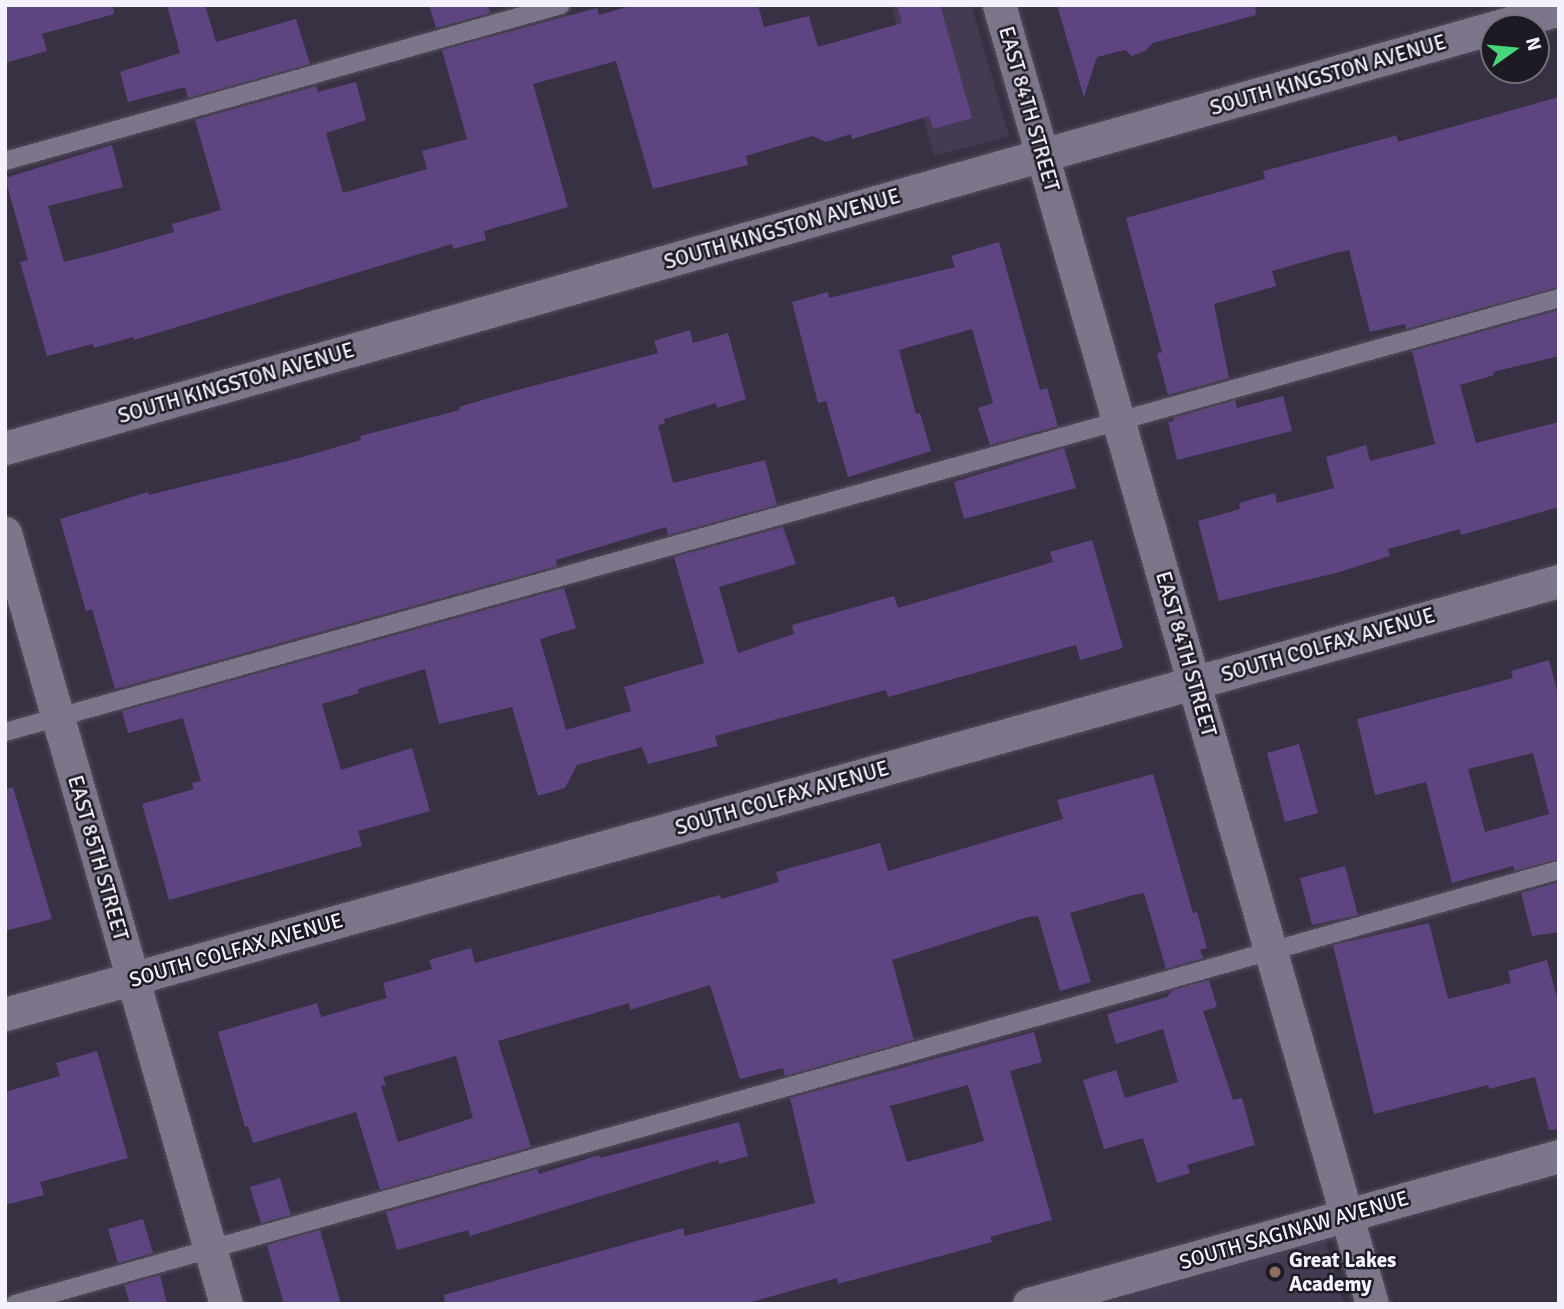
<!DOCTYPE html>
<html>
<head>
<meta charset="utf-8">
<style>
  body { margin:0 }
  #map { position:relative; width:1564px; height:1309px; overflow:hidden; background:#383143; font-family:Signika,sans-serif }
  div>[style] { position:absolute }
  .built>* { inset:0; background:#443b52 }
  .building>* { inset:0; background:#5f4482 }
  .roads { filter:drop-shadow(0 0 2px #565060) drop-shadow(0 0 2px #565060) }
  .service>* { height:18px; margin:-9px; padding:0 9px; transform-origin:9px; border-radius:9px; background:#7d7589 }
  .minor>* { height:33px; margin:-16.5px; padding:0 16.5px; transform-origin:16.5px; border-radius:16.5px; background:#7d7589 }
  .dots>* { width:19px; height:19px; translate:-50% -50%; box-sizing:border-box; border:4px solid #1e1a23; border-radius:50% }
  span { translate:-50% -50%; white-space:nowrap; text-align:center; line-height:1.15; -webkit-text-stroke:5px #1e1a23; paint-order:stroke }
  .street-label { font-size:21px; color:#f4f0fc }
  .poi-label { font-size:21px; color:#f4f0fc; font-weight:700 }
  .left { translate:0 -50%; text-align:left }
  .frame { position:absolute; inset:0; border:7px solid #f4f0fc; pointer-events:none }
  .north { position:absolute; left:1480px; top:14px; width:70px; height:70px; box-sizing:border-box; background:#1e1a23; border:2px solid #74707a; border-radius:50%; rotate:75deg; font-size:19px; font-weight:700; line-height:28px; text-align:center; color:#f4f0fc }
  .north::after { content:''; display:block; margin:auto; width:24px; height:32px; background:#45d77a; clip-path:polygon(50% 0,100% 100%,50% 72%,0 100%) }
</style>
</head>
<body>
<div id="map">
  <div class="built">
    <i style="clip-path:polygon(891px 5px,971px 5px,1009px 136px,934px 156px)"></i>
    <i style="clip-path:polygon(1325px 1241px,1344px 1304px,1104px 1304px)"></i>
  </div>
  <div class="building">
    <i style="clip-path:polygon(5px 5px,113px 5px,114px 14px,42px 34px,47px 51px,5px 63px)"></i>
    <i style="clip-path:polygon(167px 5px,205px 5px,216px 42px,296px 19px,310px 64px,188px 98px,185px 87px,128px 102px,120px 72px,180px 53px)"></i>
    <i style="clip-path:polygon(429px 5px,488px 5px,490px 13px,436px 28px)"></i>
    <i style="clip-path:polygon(634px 5px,758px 5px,764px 27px,809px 16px,818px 47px,902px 23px,897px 5px,940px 5px,972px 118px,933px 129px,929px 116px,852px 139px,851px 134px,826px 142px,812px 136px,746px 156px,748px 165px,653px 189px,616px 61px,533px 84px,568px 207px,484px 231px,486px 240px,453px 249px,452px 244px,134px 340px,133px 337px,94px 348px,93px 344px,47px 356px,20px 262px,28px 260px,5px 178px,112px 145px,123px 187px,48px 206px,64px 262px,104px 252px,174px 232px,172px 224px,221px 210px,195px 120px,316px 86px,318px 92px,356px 82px,366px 120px,326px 133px,343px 193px,427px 169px,422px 151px,467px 139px,442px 50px,597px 8px,599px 15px)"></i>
    <i style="clip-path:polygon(1057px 5px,1255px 5px,1256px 15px,1153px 43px,1145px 51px,1132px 56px,1125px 50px,1097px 57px,1084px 97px)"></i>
    <i style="clip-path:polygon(1559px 97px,1559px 287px,1406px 329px,1405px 324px,1370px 332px,1349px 250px,1335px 253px,1272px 271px,1276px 286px,1214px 304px,1229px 378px,1168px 395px,1157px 353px,1162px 352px,1126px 218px,1265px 179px,1263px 171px,1391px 137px,1396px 135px,1398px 142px)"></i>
    <i style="clip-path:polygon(999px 242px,1040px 390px,1047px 388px,1058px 426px,990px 445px,978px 408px,993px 403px,972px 329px,899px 350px,916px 414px,920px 413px,931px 451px,848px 477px,826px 401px,818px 403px,792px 302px,828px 292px,829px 298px,955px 267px,951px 256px)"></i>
    <i style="clip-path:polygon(1559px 310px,1559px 356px,1493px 372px,1494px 375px,1460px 385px,1476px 443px,1559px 422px,1559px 507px,1461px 535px,1460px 529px,1388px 549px,1390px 556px,1336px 573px,1219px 601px,1198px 521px,1240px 509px,1239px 503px,1275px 493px,1277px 503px,1334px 488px,1326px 457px,1366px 445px,1370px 461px,1435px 444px,1412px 351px)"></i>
    <i style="clip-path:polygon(690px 330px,693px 343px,728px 333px,746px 399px,717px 408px,716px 403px,664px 419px,665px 423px,658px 425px,673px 483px,765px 460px,777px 505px,668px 535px,666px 527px,556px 560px,557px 566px,115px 689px,92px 609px,86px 611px,60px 519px,148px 492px,149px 495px,299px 458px,361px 440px,360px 436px,460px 410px,459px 407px,499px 395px,658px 353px,654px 341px)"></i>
    <i style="clip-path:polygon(1283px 396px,1292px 431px,1177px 460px,1168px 422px,1174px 421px,1173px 418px,1235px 400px,1237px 408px)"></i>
    <i style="clip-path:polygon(1064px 448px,1076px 488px,964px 519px,954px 482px)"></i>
    <i style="clip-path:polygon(783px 527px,796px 564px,719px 587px,738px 653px,794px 634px,792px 625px,894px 596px,898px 608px,1053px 562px,1050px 552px,1092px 540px,1123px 648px,1080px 660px,1076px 645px,888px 697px,886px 690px,715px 736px,718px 746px,648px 764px,642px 747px,577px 765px,565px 788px,538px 796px,512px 707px,439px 724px,425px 669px,358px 689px,359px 693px,322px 704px,341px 770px,412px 748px,430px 811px,358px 831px,362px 846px,169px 900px,142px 804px,194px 789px,192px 783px,201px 781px,183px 718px,128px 733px,122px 711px,564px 588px,576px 628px,540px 639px,566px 730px,631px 711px,624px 687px,704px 663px,674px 557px)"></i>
    <i style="clip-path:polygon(evenodd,1549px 660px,1559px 698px,1559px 859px,1515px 871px,1513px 866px,1452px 883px,1426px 782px,1375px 795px,1357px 719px,1513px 678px,1511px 671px,1549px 660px,1533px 753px,1549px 814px,1485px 832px,1468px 769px,1533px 753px)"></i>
    <i style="clip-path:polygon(1299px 744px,1318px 813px,1285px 822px,1267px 753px)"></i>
    <i style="clip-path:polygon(evenodd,1153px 774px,1193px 913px,1197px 912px,1207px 948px,1200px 950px,1203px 958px,1166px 969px,1144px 893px,1133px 895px,1070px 913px,1091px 982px,1060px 991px,1038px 916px,1028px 917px,892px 960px,914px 1040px,785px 1076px,783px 1068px,740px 1079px,710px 985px,630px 1010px,629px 1003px,498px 1041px,531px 1147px,380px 1190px,356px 1112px,253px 1143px,248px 1126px,245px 1127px,218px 1032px,317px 1003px,321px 1017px,387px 998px,383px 983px,432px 969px,429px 960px,471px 948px,475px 963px,720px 895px,721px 899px,779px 882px,776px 872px,880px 843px,888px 871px,1063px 819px,1057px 800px,1153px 774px,456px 1056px,473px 1118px,398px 1142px,381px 1086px,386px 1085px,383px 1077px,456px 1056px)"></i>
    <i style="clip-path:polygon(13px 787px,52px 919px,5px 931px,5px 789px)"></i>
    <i style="clip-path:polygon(1345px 866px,1358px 915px,1312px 925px,1300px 878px)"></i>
    <i style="clip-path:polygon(1559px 882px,1559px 932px,1532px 936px,1521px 893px)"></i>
    <i style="clip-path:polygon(1429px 923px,1448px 999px,1511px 983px,1508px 971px,1547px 960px,1559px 1005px,1559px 1129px,1549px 1130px,1535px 1077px,1489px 1089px,1488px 1085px,1374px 1114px,1333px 945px)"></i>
    <i style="clip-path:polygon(1209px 980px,1217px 1007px,1203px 1011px,1233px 1100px,1242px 1098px,1255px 1145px,1187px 1165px,1190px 1173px,1157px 1183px,1143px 1138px,1104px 1149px,1083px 1080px,1116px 1070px,1125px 1098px,1178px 1082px,1163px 1029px,1116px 1044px,1107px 1014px,1167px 997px,1173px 990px)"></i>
    <i style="clip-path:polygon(evenodd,1034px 1032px,1042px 1062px,1010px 1071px,1052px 1220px,990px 1237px,992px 1242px,838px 1284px,837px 1278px,744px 1304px,445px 1304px,444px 1295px,683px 1228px,685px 1236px,815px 1203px,790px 1098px,1034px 1032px,968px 1085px,984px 1141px,907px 1162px,890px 1106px,968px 1085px)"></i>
    <i style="clip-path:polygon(97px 1051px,128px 1158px,40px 1182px,44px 1195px,5px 1205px,5px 1092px,60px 1076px,56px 1063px)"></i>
    <i style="clip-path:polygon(739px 1122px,748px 1156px,719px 1164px,718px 1160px,470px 1236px,468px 1230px,397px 1250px,386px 1212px,537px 1169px,539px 1174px,599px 1155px,600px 1158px)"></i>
    <i style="clip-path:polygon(280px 1178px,291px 1215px,261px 1223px,250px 1187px)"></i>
    <i style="clip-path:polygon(143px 1219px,153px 1253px,118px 1263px,108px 1229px)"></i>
    <i style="clip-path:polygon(320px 1230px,341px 1304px,284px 1304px,267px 1245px)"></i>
    <i style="clip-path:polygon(160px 1275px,167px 1304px,130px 1304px,124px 1285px)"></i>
  </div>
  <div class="roads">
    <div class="service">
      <i style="left:5px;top:161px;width:577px;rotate:-15.67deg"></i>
      <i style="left:5px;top:732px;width:1613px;rotate:-15.6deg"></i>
      <i style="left:15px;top:1304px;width:1604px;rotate:-15.7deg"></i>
    </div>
    <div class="minor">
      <i style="left:999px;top:5px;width:1351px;rotate:73.98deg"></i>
      <i style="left:5px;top:448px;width:1615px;rotate:-15.77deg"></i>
      <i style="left:5px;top:533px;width:802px;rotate:74.01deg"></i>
      <i style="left:5px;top:1014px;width:1613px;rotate:-15.57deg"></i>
      <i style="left:1029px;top:1304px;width:550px;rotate:-15.6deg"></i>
    </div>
  </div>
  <div class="dots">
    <i style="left:1275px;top:1272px;background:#8d6e63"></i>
  </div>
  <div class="street-label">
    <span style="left:1328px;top:75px;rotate:-16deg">SOUTH KINGSTON AVENUE</span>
    <span style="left:1029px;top:109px;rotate:74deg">EAST 84TH STREET</span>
    <span style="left:782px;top:229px;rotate:-16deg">SOUTH KINGSTON AVENUE</span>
    <span style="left:236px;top:383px;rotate:-16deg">SOUTH KINGSTON AVENUE</span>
    <span style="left:1328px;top:645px;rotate:-16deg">SOUTH COLFAX AVENUE</span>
    <span style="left:1186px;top:654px;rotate:74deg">EAST 84TH STREET</span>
    <span style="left:782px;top:798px;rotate:-16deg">SOUTH COLFAX AVENUE</span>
    <span style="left:98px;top:858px;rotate:74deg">EAST 85TH STREET</span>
    <span style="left:236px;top:950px;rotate:-16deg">SOUTH COLFAX AVENUE</span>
    <span style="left:1294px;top:1230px;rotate:-16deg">SOUTH SAGINAW AVENUE</span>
  </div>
  <div class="poi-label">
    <span class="left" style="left:1289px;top:1272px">Great Lakes<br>Academy</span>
  </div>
  <div class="frame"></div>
  <div class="north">N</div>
</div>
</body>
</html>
